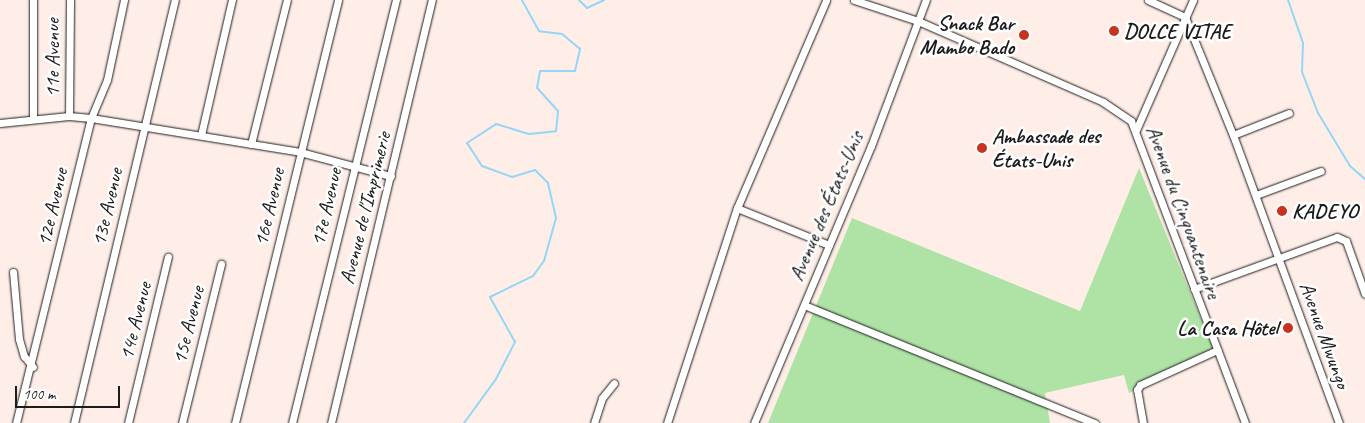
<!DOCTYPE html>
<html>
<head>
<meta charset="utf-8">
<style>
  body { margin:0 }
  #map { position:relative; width:1365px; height:423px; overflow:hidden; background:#ffeee8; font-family:Caveat,sans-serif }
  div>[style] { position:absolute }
  .green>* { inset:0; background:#aee3a5 }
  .stream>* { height:2px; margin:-1px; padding:0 1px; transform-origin:1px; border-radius:1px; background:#95d6f6 }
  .roads { filter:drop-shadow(0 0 1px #1c1c1c) drop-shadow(0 0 1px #1c1c1c) }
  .minor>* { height:7px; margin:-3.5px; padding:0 3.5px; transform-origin:3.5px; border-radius:3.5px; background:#fff }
  .dots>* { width:14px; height:14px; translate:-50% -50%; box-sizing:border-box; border:2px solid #fff; border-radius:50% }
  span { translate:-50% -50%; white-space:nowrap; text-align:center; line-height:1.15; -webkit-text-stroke:5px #fff; paint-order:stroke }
  .poi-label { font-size:21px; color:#1c1c1c; font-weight:700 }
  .right { translate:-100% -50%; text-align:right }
  .left { translate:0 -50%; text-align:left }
  .street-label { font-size:21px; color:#1c1c1c }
  .scale { position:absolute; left:15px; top:386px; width:105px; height:22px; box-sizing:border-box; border:2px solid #1c1c1c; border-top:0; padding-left:6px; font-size:15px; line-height:18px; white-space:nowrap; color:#1c1c1c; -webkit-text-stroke:4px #fff; paint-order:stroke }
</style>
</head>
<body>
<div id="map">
  <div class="green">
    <i style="clip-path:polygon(1139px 168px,1215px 353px,1129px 393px,1124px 375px,1045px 393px,1050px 423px,768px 423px,852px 218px,1080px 311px)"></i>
  </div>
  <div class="stream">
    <i style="left:579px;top:0;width:11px;rotate:45deg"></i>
    <i style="left:587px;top:8px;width:19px;rotate:-25deg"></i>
    <i style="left:1288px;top:0;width:46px;rotate:70.8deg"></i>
    <i style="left:1303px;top:43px;width:29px;rotate:92deg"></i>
    <i style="left:1302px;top:72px;width:44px;rotate:68.7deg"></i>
    <i style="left:1318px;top:113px;width:62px;rotate:58.9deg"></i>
    <i style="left:1350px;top:166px;width:20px;rotate:41deg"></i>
    <i style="left:464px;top:423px;width:54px;rotate:-54deg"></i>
    <i style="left:496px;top:379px;width:42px;rotate:-62.8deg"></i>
    <i style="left:515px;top:342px;width:51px;rotate:-119.1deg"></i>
    <i style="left:490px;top:297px;width:48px;rotate:-26deg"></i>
    <i style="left:533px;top:276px;width:19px;rotate:-54deg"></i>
    <i style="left:544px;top:261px;width:45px;rotate:-74.4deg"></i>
    <i style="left:556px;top:218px;width:36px;rotate:-103deg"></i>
    <i style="left:548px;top:183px;width:18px;rotate:-135deg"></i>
    <i style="left:535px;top:170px;width:24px;rotate:163deg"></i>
    <i style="left:512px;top:177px;width:32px;rotate:-160deg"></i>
    <i style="left:482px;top:166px;width:27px;rotate:-123deg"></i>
    <i style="left:467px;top:143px;width:35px;rotate:-33deg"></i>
    <i style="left:496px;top:124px;width:34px;rotate:17deg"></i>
    <i style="left:529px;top:134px;width:27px;rotate:-6deg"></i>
    <i style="left:556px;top:131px;width:20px;rotate:-84deg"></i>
    <i style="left:558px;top:111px;width:31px;rotate:-132deg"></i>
    <i style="left:537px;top:88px;width:17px;rotate:-80deg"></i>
    <i style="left:540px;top:71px;width:35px"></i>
    <i style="left:575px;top:71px;width:23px;rotate:-77deg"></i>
    <i style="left:580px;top:49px;width:23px;rotate:-140deg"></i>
    <i style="left:562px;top:34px;width:23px;rotate:-173deg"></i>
    <i style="left:539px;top:31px;width:35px;rotate:-119deg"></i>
  </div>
  <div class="roads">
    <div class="minor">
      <i style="left:854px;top:0;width:67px;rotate:18.2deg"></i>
      <i style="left:918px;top:21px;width:202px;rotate:23.6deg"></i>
      <i style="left:1103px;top:102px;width:34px;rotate:34deg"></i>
      <i style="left:1131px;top:121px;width:323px;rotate:69.3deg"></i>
      <i style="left:1148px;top:0;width:41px;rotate:24.7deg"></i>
      <i style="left:1185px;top:17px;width:127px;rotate:67.9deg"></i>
      <i style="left:1233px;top:135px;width:307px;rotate:69.8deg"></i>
      <i style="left:69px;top:116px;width:116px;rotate:-89.5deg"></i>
      <i style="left:33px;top:118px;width:118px;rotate:-90deg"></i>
      <i style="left:0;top:123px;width:69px;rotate:-5.8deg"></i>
      <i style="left:69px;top:116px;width:22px;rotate:5deg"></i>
      <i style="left:91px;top:118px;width:212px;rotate:9.2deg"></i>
      <i style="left:300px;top:152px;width:94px;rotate:14.8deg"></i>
      <i style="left:1136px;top:130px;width:142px;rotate:-66.3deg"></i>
      <i style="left:201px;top:135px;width:139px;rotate:-77.1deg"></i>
      <i style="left:1233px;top:135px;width:60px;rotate:-21.4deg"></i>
      <i style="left:251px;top:144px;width:148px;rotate:-76deg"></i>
      <i style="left:1256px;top:195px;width:69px;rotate:-20.3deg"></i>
      <i style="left:737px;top:208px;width:99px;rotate:21.9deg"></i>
      <i style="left:13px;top:272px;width:67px;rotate:84.9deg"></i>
      <i style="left:19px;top:339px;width:18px;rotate:74deg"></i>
      <i style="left:24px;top:356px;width:14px;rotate:51deg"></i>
      <i style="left:1194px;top:289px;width:152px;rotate:-20deg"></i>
      <i style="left:1337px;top:237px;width:10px;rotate:24deg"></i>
      <i style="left:1346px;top:241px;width:56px;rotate:70.3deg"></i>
      <i style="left:804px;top:305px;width:314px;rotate:22.1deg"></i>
      <i style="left:16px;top:423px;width:314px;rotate:-76.2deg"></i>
      <i style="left:91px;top:118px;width:41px;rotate:-67.2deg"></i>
      <i style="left:107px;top:80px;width:82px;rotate:-78deg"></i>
      <i style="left:74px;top:423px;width:435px;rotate:-76.6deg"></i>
      <i style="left:128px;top:423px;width:171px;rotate:-76.5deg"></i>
      <i style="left:182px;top:423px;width:164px;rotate:-76.2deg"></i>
      <i style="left:235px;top:423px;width:435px;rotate:-76.3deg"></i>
      <i style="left:292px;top:423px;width:436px;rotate:-76.2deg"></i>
      <i style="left:331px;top:423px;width:435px;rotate:-76.6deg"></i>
      <i style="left:594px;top:423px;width:26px;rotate:-72deg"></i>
      <i style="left:602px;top:398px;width:19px;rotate:-51deg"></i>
      <i style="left:667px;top:423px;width:226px;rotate:-72deg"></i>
      <i style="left:737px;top:208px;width:226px;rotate:-66.8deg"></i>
      <i style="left:754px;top:423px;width:301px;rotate:-67.1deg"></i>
      <i style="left:871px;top:146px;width:156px;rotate:-69.4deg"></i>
      <i style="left:1143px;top:423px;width:34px;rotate:-100deg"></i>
      <i style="left:1137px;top:390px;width:6px;rotate:-59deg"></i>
      <i style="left:1140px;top:385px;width:85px;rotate:-24.4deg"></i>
    </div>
  </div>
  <div class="dots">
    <i style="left:1114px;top:31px;background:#c8321e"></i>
    <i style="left:1024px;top:35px;background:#c8321e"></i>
    <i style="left:982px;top:148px;background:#c8321e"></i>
    <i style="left:1282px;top:211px;background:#c8321e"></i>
    <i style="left:1288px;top:328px;background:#c8321e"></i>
  </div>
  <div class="poi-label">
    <span class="right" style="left:1014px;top:35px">Snack Bar<br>Mambo Bado</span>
    <span class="left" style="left:1124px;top:31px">DOLCE VITAE</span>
    <span class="left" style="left:992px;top:148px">Ambassade des<br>États-Unis</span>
    <span class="left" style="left:1292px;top:211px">KADEYO</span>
    <span class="right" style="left:1278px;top:328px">La Casa Hôtel</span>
  </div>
  <div class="street-label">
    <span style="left:52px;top:58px;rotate:-90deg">11e Avenue</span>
    <span style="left:826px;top:206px;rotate:-67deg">Avenue des États-Unis</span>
    <span style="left:52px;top:207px;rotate:-77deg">12e Avenue</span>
    <span style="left:107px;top:207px;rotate:-77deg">13e Avenue</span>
    <span style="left:269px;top:207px;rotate:-77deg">16e Avenue</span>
    <span style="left:326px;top:207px;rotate:-77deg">17e Avenue</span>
    <span style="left:365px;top:208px;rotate:-76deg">Avenue de l'Imprimerie</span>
    <span style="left:1184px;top:212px;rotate:70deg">Avenue du Cinquantenaire</span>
    <span style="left:135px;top:321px;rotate:-76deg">14e Avenue</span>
    <span style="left:188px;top:325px;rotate:-76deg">15e Avenue</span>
    <span style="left:1325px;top:335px;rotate:70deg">Avenue Mwungo</span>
  </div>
  <div class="scale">100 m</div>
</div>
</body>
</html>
